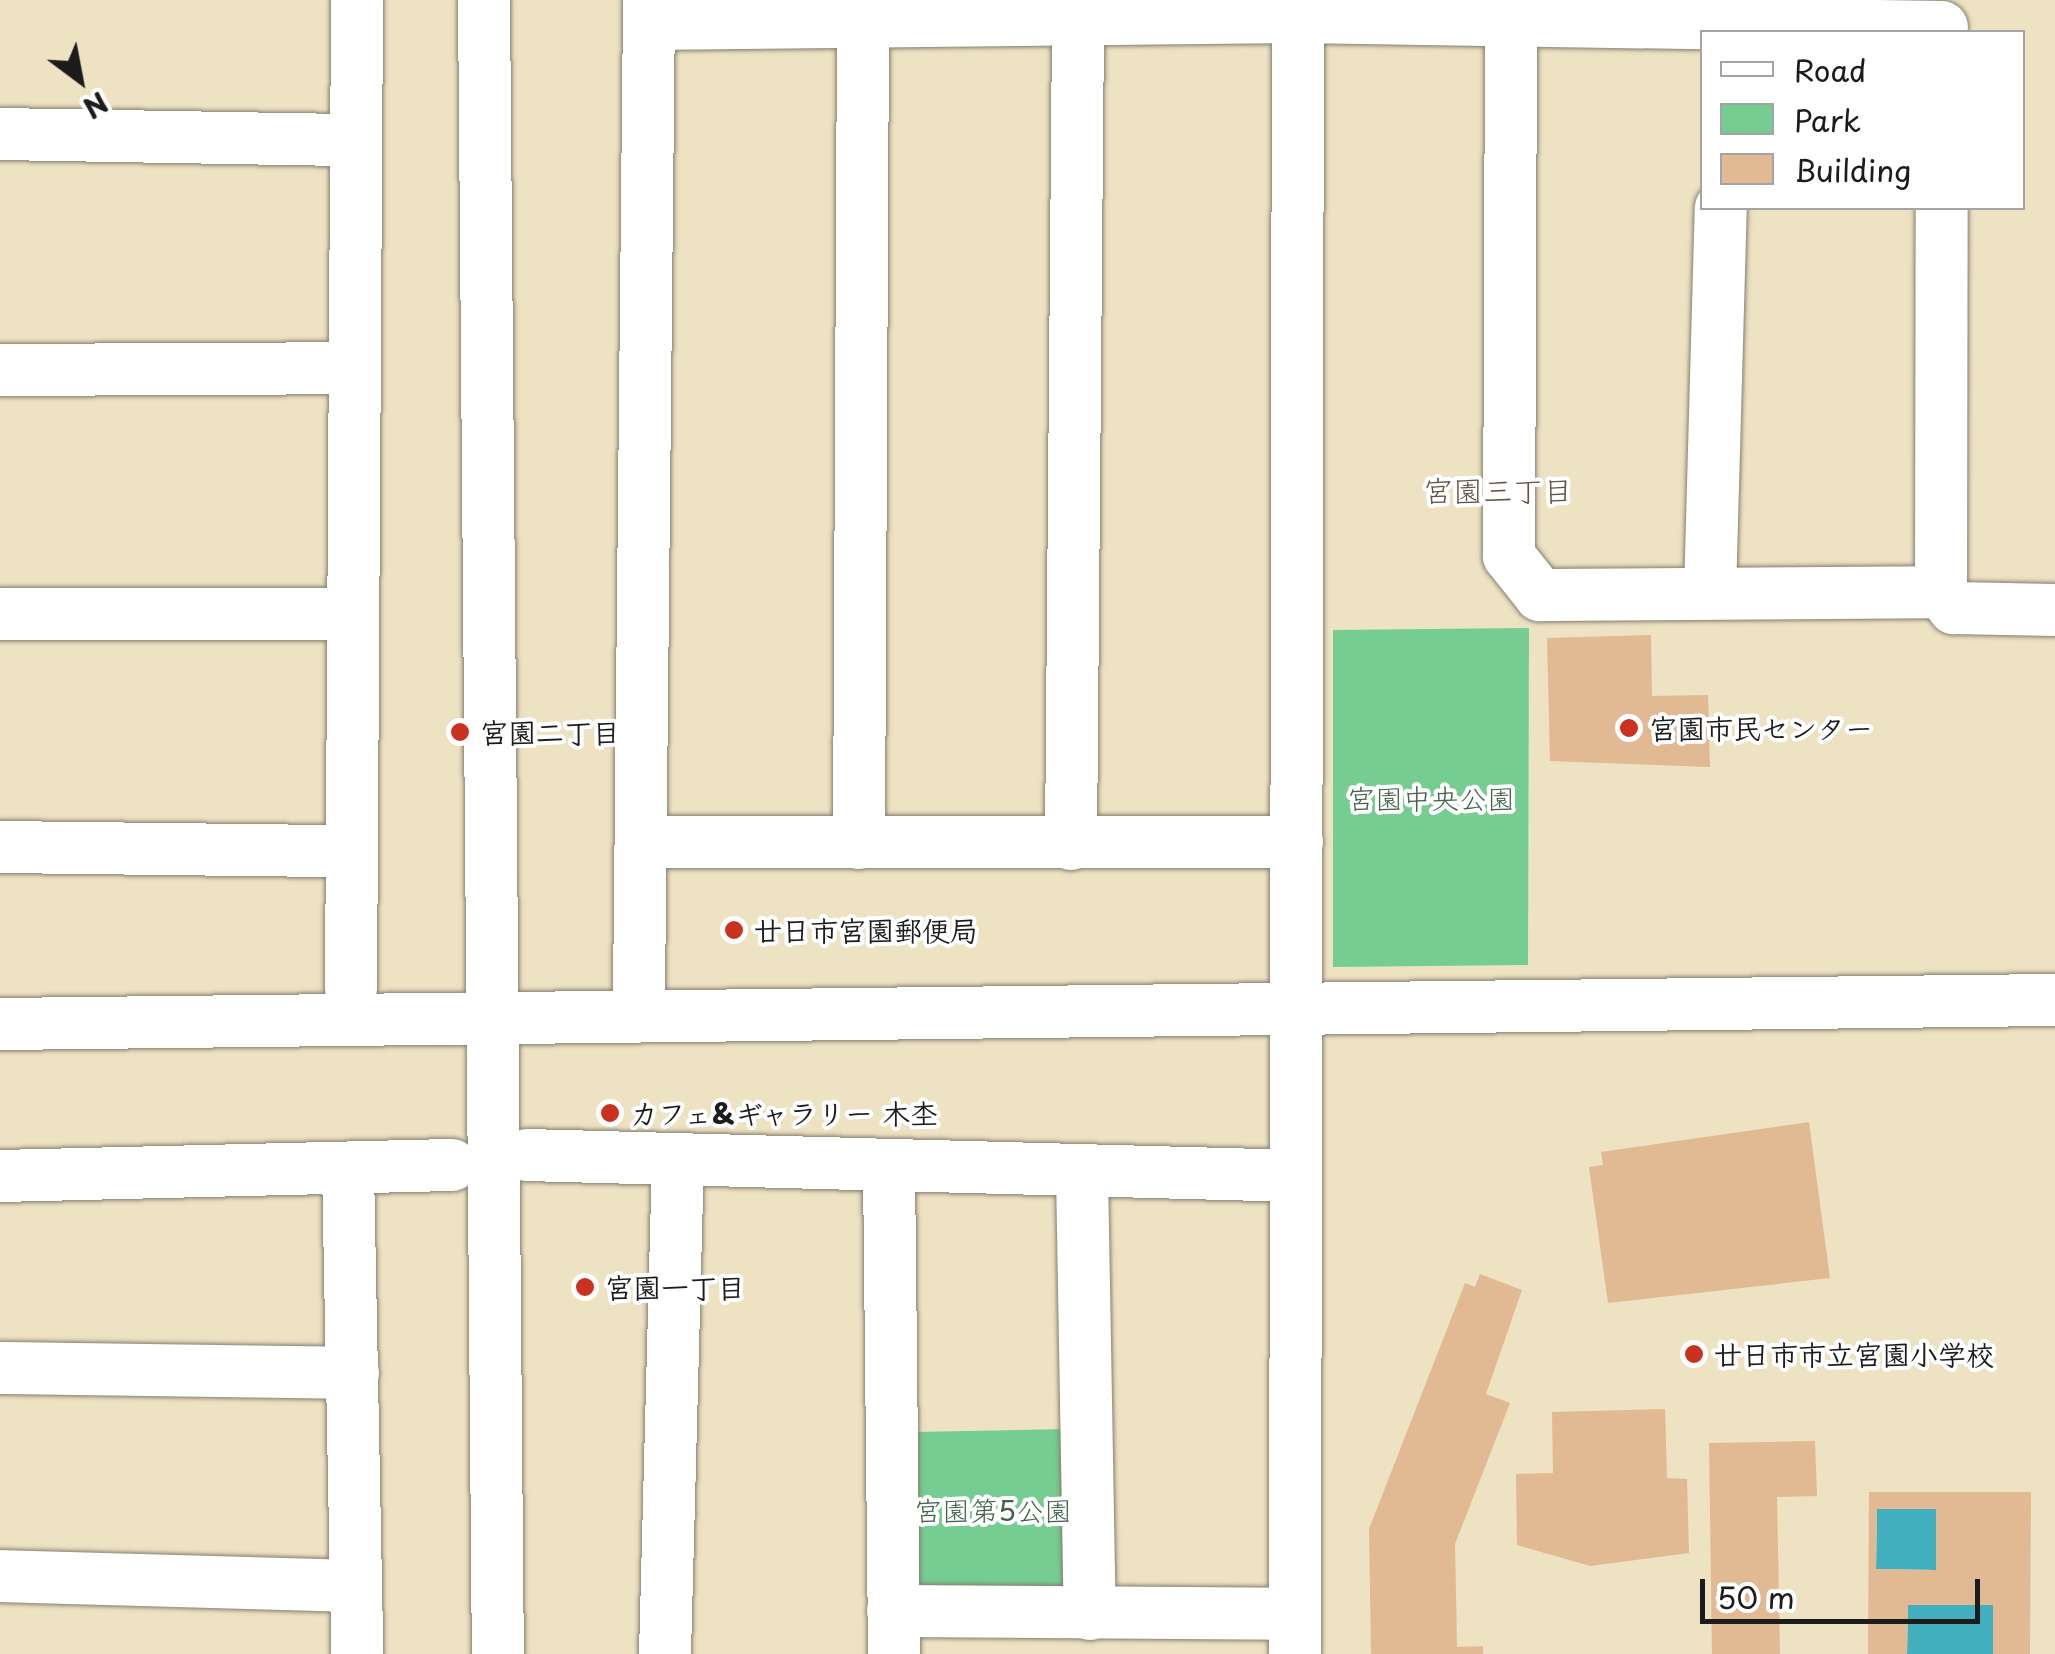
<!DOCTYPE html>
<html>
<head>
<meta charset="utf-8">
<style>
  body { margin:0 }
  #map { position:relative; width:2055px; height:1654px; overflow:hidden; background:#ede2c2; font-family:"Playpen Sans","Klee One",sans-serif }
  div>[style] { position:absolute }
  .green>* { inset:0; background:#75cd92 }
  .water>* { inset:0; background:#42afbf }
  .building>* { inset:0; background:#e1b992 }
  .roads { filter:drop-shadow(0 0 2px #847f6f) drop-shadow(0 0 2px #847f6f) }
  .minor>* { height:52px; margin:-26px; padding:0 26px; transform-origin:26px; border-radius:26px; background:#fff }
  .dots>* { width:28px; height:28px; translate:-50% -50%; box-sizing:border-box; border:5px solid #fff; border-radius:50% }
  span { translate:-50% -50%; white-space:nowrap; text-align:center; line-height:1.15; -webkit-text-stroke:8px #fff; paint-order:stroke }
  .poi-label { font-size:28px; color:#1c1c1c; font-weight:700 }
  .left { translate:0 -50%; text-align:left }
  .park-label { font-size:28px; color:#40634b }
  .neighbourhood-label { font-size:30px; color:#615345 }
  .legend { position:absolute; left:1700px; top:30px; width:325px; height:180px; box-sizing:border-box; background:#fff; border:2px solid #a4a4a4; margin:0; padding:12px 18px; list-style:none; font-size:30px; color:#1c1c1c }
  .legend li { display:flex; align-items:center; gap:20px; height:50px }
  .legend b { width:50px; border:2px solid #a4a4a4 }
  .north { position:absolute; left:30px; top:30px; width:100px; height:100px; -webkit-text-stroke:8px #fff; paint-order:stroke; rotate:148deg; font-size:28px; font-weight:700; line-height:40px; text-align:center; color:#1c1c1c }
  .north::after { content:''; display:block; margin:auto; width:35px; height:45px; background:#1c1c1c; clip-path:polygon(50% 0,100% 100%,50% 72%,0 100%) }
  .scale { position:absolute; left:1700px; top:1579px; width:280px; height:45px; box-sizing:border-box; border:5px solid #1c1c1c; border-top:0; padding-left:12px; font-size:30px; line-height:35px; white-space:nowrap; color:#1c1c1c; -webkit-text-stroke:8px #fff; paint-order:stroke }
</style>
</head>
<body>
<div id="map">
  <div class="green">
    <i style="clip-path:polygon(1529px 628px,1528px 965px,1333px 967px,1333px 630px)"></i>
    <i style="clip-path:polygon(1067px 1429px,1072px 1589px,919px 1591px,915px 1432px)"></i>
  </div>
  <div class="water">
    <i style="clip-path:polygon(1877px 1509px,1936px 1509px,1936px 1570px,1876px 1569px)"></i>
    <i style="clip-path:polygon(1908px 1605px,1993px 1605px,1993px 1654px,1907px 1654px)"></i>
  </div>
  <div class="building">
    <i style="clip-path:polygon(1651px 635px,1652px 696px,1708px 695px,1710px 767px,1550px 761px,1547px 638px)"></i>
    <i style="clip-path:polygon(1809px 1122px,1830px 1278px,1608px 1303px,1589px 1167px,1603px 1165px,1601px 1152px)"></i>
    <i style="clip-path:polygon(1480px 1274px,1522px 1290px,1486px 1394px,1510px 1403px,1455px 1544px,1457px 1647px,1483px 1646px,1483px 1654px,1371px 1654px,1369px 1529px,1465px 1283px,1475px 1287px)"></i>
    <i style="clip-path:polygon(1665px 1409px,1667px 1478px,1687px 1479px,1689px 1553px,1590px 1566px,1517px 1545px,1516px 1474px,1553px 1473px,1552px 1412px)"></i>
    <i style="clip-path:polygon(1815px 1441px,1817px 1496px,1777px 1497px,1780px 1654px,1712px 1654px,1709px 1443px)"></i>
    <i style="clip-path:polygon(evenodd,1869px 1492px,2031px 1492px,2030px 1654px,1993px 1654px,1993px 1605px,1908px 1605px,1907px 1654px,1868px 1654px,1869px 1492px,1877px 1509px,1936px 1509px,1936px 1570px,1876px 1569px,1877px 1509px)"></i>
  </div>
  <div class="roads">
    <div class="minor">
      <i style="left:484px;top:0;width:1654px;rotate:89.52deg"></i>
      <i style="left:1511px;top:22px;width:534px;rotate:90.21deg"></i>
      <i style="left:1509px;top:556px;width:50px;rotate:51.5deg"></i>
      <i style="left:1540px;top:595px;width:401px;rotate:-0.4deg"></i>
      <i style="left:1941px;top:592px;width:384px;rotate:-89.9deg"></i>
      <i style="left:649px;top:24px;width:649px;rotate:-0.62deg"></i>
      <i style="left:1298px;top:17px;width:644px;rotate:0.89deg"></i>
      <i style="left:0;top:134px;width:353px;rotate:1deg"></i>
      <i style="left:0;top:370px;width:352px;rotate:-0.3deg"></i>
      <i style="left:1941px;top:592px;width:21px;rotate:51deg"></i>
      <i style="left:1954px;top:608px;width:101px;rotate:1.1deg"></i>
      <i style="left:1710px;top:593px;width:385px;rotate:-88.4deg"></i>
      <i style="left:0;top:614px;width:351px"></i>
      <i style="left:646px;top:842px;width:651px"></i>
      <i style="left:859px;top:843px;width:821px;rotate:-89.72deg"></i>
      <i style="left:1071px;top:844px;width:823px;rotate:-89.51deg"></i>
      <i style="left:0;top:847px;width:351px;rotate:0.7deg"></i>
      <i style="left:351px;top:989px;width:989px;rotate:-89.65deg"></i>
      <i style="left:639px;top:994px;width:994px;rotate:-89.42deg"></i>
      <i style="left:0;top:1024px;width:2055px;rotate:-0.67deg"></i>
      <i style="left:527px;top:1155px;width:769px;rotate:1.56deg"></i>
      <i style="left:889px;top:1166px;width:488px;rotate:89.4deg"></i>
      <i style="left:348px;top:1168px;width:486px;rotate:88.9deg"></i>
      <i style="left:1082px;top:1172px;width:442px;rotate:89deg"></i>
      <i style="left:0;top:1176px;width:452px;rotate:-1.4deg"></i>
      <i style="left:0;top:1368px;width:353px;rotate:0.8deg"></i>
      <i style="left:0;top:1576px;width:356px;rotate:1.6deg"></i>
      <i style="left:893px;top:1611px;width:402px;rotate:0.4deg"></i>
      <i style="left:665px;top:1654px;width:495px;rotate:-88.5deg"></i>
      <i style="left:1295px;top:1654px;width:1654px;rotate:-89.9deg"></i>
    </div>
  </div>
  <div class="dots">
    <i style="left:1629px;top:728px;background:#c8321e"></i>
    <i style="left:460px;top:732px;background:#c8321e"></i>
    <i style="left:734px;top:930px;background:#c8321e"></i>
    <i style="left:610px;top:1113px;background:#c8321e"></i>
    <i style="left:585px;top:1287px;background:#c8321e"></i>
    <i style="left:1694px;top:1354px;background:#c8321e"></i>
  </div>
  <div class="poi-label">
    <span class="left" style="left:1649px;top:728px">宮園市民センター</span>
    <span class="left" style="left:480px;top:732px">宮園二丁目</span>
    <span class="left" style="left:754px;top:930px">廿日市宮園郵便局</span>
    <span class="left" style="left:630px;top:1113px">カフェ&amp;ギャラリー 木杢</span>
    <span class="left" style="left:605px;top:1287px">宮園一丁目</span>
    <span class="left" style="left:1714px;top:1354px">廿日市市立宮園小学校</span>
  </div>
  <div class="park-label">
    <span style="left:1431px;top:798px">宮園中央公園</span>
    <span style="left:993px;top:1510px">宮園第5公園</span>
  </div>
  <div class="neighbourhood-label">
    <span style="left:1498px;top:490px">宮園三丁目</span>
  </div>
  <ul class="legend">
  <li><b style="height:12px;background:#fff"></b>Road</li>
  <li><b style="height:28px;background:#75cd92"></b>Park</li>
  <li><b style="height:28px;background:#e1b992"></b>Building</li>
  </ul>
  <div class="north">N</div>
  <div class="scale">50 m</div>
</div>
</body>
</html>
